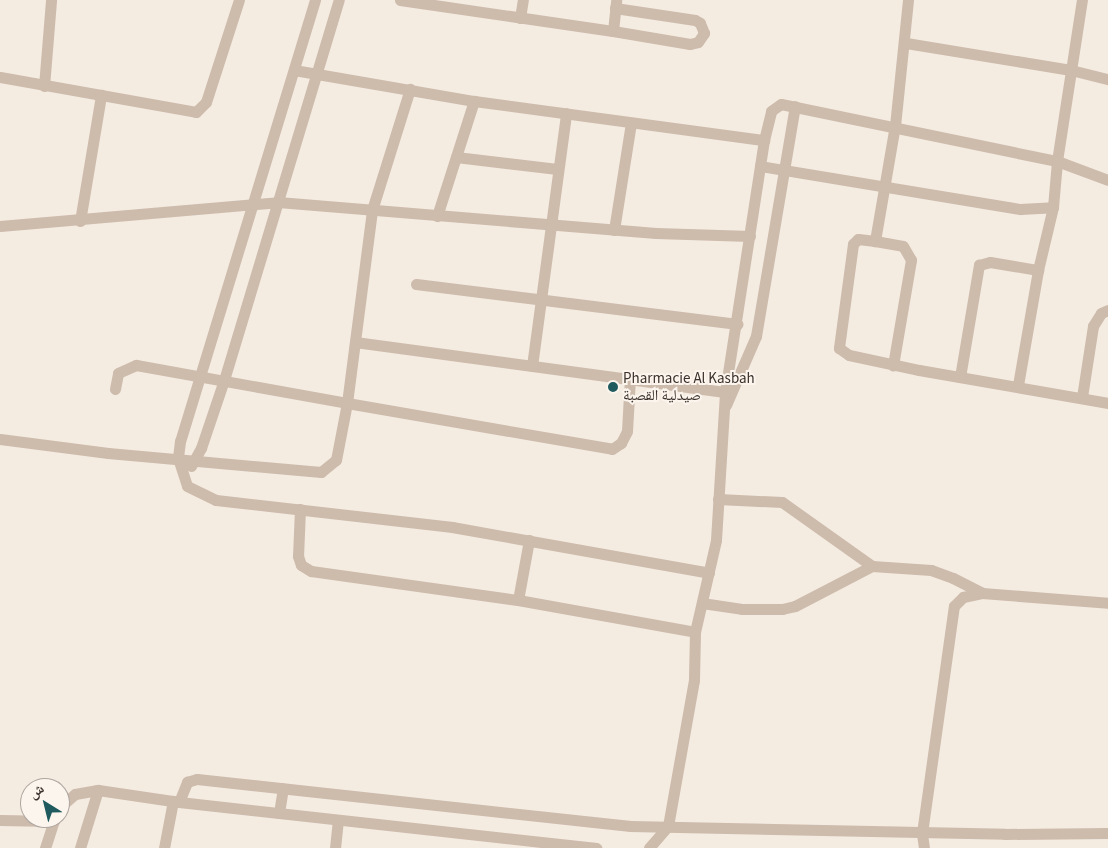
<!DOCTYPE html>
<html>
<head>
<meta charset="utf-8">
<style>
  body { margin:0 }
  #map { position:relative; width:1108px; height:848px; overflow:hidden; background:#f4ebe1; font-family:"Source Sans 3","Noto Naskh Arabic",sans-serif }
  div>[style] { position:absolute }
  .minor>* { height:11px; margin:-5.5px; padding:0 5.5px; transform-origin:5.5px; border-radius:5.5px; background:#cdbbac }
  .dots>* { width:14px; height:14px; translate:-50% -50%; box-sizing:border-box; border:2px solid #fbf5ee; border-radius:50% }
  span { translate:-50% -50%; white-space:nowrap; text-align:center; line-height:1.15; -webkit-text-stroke:4px #fbf5ee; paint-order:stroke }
  .poi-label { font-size:15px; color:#3b302b }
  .left { translate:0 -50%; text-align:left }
  .north { position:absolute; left:20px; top:778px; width:50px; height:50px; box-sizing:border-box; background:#fbf5ee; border:1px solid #aea6a0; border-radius:50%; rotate:324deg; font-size:14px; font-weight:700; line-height:20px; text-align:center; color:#3b302b }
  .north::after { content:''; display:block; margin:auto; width:18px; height:22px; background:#1f5a5e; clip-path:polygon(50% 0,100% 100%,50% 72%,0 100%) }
</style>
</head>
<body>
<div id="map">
  <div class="minor">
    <i style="left:315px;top:0;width:461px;rotate:107deg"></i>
    <i style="left:180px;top:441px;width:17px;rotate:97deg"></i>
    <i style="left:178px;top:458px;width:29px;rotate:72deg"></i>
    <i style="left:187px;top:486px;width:32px;rotate:26deg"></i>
    <i style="left:216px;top:500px;width:238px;rotate:6.5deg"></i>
    <i style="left:452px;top:527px;width:261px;rotate:10.1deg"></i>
    <i style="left:400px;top:0;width:215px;rotate:8.3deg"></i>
    <i style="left:613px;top:31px;width:31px;rotate:-84deg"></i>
    <i style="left:908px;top:0;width:126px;rotate:95.9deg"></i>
    <i style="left:895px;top:125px;width:118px;rotate:99.8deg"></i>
    <i style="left:875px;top:241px;width:17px;rotate:-173deg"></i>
    <i style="left:858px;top:239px;width:7px;rotate:135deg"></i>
    <i style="left:853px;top:244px;width:105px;rotate:97.7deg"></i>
    <i style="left:839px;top:348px;width:12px;rotate:35deg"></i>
    <i style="left:849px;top:355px;width:72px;rotate:12.1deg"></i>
    <i style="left:919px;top:370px;width:192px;rotate:9.9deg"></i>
    <i style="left:520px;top:18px;width:18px;rotate:-81deg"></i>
    <i style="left:613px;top:31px;width:78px;rotate:9.6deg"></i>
    <i style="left:690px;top:44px;width:8px;rotate:-14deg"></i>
    <i style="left:698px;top:42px;width:11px;rotate:-56deg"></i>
    <i style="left:704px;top:33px;width:11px;rotate:-112deg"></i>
    <i style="left:700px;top:23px;width:6px;rotate:-149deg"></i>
    <i style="left:695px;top:20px;width:81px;rotate:-171.5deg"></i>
    <i style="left:906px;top:43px;width:167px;rotate:9.3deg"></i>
    <i style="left:1071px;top:70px;width:38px;rotate:14deg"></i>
    <i style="left:294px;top:70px;width:183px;rotate:9.8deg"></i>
    <i style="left:474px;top:101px;width:293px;rotate:7.7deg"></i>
    <i style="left:764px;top:140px;width:30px;rotate:-76deg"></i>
    <i style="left:771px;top:111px;width:12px;rotate:-35deg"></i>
    <i style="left:781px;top:104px;width:282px;rotate:11.7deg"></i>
    <i style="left:1057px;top:161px;width:54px;rotate:20.4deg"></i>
    <i style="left:0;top:77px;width:199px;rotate:10.1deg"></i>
    <i style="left:196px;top:112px;width:14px;rotate:-45deg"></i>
    <i style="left:206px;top:102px;width:107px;rotate:-72.1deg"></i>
    <i style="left:44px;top:86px;width:86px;rotate:-85.3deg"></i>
    <i style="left:456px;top:157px;width:102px;rotate:6.8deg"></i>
    <i style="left:760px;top:166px;width:264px;rotate:9.4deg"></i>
    <i style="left:1020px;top:209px;width:33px;rotate:-3deg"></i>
    <i style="left:437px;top:216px;width:121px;rotate:-72.2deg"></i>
    <i style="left:80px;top:221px;width:128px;rotate:-80.5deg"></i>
    <i style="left:0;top:226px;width:279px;rotate:-4.9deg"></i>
    <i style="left:278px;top:202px;width:379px;rotate:4.7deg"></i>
    <i style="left:656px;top:233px;width:94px;rotate:1.8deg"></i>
    <i style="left:614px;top:230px;width:108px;rotate:-81deg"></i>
    <i style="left:875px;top:241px;width:28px;rotate:10deg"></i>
    <i style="left:903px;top:246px;width:16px;rotate:60deg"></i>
    <i style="left:911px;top:260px;width:107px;rotate:99.7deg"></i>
    <i style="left:416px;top:284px;width:324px;rotate:7.1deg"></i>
    <i style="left:355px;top:342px;width:373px;rotate:7.7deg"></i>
    <i style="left:532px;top:366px;width:255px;rotate:-82.3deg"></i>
    <i style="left:960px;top:377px;width:114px;rotate:-80.4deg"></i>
    <i style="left:979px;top:265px;width:11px;rotate:-15deg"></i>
    <i style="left:990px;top:262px;width:49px;rotate:9.5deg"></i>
    <i style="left:1018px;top:385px;width:117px;rotate:-80.1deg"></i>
    <i style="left:1038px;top:270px;width:65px;rotate:-76.6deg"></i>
    <i style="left:1053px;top:207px;width:46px;rotate:-85deg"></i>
    <i style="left:1057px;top:161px;width:163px;rotate:-81.2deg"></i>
    <i style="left:115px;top:389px;width:16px;rotate:-79deg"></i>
    <i style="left:118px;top:373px;width:20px;rotate:-24deg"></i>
    <i style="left:136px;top:365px;width:214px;rotate:10.2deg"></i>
    <i style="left:347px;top:403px;width:195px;rotate:-82.6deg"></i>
    <i style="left:372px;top:210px;width:127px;rotate:-72.6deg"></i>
    <i style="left:1082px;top:397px;width:72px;rotate:-81.2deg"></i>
    <i style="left:1093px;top:326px;width:15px;rotate:-58deg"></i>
    <i style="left:1101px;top:313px;width:8px;rotate:-23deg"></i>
    <i style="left:726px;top:405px;width:75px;rotate:-66.5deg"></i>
    <i style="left:756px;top:336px;width:233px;rotate:-80.4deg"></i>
    <i style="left:0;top:439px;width:109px;rotate:7.4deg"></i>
    <i style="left:108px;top:453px;width:214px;rotate:5.1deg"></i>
    <i style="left:321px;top:472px;width:19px;rotate:-39deg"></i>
    <i style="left:336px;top:460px;width:58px;rotate:-79.1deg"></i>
    <i style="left:347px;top:403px;width:269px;rotate:9.8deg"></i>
    <i style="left:612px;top:449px;width:11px;rotate:-34deg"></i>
    <i style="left:621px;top:443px;width:13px;rotate:-63deg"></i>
    <i style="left:627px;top:431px;width:53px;rotate:-86.8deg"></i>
    <i style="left:191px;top:466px;width:21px;rotate:-61deg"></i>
    <i style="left:201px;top:448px;width:72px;rotate:-71.3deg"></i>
    <i style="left:224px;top:380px;width:397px;rotate:-73.2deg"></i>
    <i style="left:718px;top:499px;width:64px;rotate:2.7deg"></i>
    <i style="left:782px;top:502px;width:110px;rotate:35.4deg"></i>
    <i style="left:872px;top:566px;width:59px;rotate:3.9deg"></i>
    <i style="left:931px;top:570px;width:23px;rotate:20deg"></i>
    <i style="left:953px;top:578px;width:33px;rotate:27deg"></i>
    <i style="left:300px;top:509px;width:47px;rotate:92.4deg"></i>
    <i style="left:298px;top:556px;width:9px;rotate:72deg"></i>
    <i style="left:301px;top:565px;width:12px;rotate:31deg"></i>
    <i style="left:311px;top:571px;width:209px;rotate:8deg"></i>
    <i style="left:518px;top:600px;width:180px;rotate:10.2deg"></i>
    <i style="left:695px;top:632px;width:48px;rotate:91.2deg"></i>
    <i style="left:694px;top:680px;width:148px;rotate:100.1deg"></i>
    <i style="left:668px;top:826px;width:29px;rotate:131deg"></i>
    <i style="left:518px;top:600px;width:61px;rotate:-79.6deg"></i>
    <i style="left:702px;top:603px;width:40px;rotate:8.5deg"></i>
    <i style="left:742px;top:609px;width:40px"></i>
    <i style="left:782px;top:609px;width:13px;rotate:-13deg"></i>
    <i style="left:795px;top:606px;width:87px;rotate:-27.5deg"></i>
    <i style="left:695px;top:632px;width:94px;rotate:-77.1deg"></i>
    <i style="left:716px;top:540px;width:148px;rotate:-86.5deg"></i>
    <i style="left:725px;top:392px;width:255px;rotate:-81.2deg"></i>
    <i style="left:179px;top:802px;width:22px;rotate:-68deg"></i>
    <i style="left:187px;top:782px;width:10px;rotate:-17deg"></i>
    <i style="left:197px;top:779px;width:436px;rotate:6.2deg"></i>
    <i style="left:630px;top:826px;width:375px;rotate:1.2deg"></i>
    <i style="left:1005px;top:834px;width:103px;rotate:-0.6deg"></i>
    <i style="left:60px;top:807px;width:20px;rotate:-41deg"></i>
    <i style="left:75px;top:794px;width:23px;rotate:-10deg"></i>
    <i style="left:98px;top:790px;width:82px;rotate:8.4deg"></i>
    <i style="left:179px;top:802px;width:420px;rotate:6.3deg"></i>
    <i style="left:279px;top:813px;width:25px;rotate:-81deg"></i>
    <i style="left:0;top:820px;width:54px;rotate:1.1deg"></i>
    <i style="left:45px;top:848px;width:32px;rotate:-72deg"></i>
    <i style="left:80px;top:848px;width:61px;rotate:-72.8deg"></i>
    <i style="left:164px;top:848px;width:48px;rotate:-79.2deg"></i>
    <i style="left:335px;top:848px;width:28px;rotate:-84deg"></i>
    <i style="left:924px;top:848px;width:15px;rotate:-98deg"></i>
    <i style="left:922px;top:833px;width:229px;rotate:-82deg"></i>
    <i style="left:954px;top:606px;width:13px;rotate:-45deg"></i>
    <i style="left:963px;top:597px;width:19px;rotate:-12deg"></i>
    <i style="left:982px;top:593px;width:126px;rotate:4.5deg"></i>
  </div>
  <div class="dots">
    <i style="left:613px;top:387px;background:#1f5a5e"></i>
  </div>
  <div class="poi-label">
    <span class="left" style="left:623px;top:387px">Pharmacie Al Kasbah<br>صيدلية القصبة</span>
  </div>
  <div class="north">ش</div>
</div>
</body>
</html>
